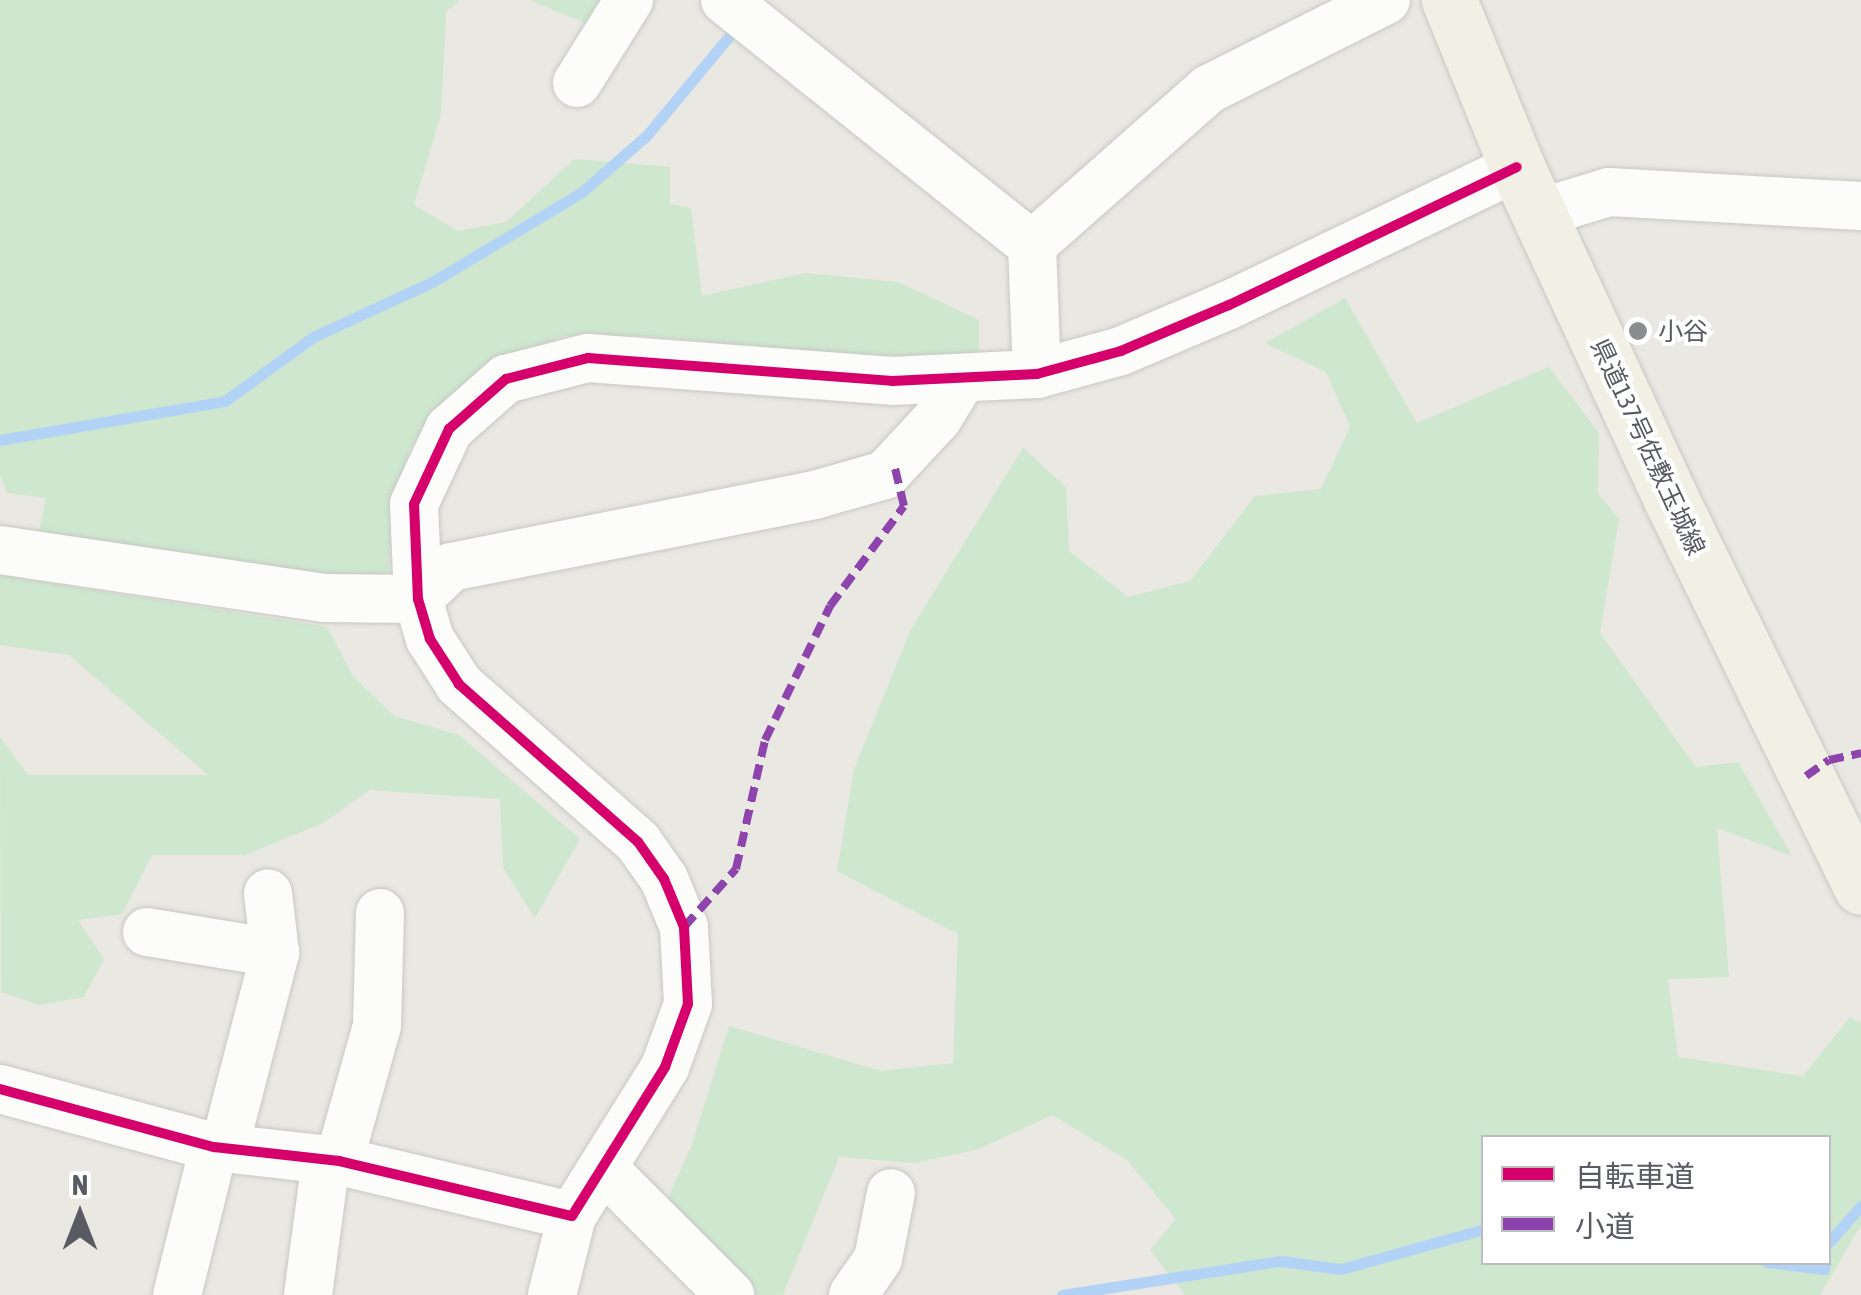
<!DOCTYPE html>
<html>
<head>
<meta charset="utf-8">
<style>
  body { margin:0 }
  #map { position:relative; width:1861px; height:1295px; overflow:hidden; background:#eae8e2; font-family:"Asap Condensed","Noto Sans JP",sans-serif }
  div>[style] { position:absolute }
  .green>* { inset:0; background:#cee7ce }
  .stream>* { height:11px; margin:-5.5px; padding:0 5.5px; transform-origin:5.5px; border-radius:5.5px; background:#b3d3f6 }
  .roads { filter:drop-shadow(0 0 2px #c7c7c6) drop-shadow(0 0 2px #c7c7c6) }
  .minor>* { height:48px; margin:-24px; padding:0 24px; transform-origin:24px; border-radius:24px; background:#fcfcfb }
  .major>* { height:55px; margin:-27.5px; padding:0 27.5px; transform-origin:27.5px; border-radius:27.5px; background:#f2f0e5 }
  .quiet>* { height:8px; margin-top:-4px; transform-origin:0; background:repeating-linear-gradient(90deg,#8e44ad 0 15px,transparent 0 23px) }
  .cycleway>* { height:10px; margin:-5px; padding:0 5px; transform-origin:5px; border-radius:5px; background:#d6006c }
  .dots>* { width:28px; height:28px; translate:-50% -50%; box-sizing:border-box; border:5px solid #fff; border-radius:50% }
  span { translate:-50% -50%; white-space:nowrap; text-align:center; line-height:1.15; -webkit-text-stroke:8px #fff; paint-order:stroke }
  .poi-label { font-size:25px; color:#585b61 }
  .left { translate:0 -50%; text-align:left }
  .street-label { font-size:25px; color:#585b61 }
  .legend { position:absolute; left:1481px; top:1135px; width:350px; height:130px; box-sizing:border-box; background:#fff; border:2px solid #bcbdc0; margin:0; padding:12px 18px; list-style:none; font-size:30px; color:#585b61 }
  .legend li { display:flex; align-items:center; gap:20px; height:50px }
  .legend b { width:50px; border:2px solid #bcbdc0 }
  .north { position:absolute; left:30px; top:1165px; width:100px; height:100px; -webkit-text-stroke:8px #fff; paint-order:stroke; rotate:0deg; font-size:28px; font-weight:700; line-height:40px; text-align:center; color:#585b61 }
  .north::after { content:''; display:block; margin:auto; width:35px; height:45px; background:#585b61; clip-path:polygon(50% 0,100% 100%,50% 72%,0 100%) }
</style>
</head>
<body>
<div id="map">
  <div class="green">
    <i style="clip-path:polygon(0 0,460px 0,446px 12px,441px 114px,414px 205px,458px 231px,506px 222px,574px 159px,670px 167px,670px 204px,691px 208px,702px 296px,805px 273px,898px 282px,979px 320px,979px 356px,848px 356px,653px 336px,563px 336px,494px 365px,447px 399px,409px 450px,391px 513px,389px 573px,326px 583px,37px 541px,46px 498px,7px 493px,0 474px)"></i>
    <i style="clip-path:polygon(530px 0,614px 0,594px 27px)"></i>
    <i style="clip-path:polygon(evenodd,1345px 298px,1417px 423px,1549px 367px,1599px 433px,1598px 493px,1619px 519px,1600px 633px,1696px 767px,1738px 762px,1792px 856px,1717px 828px,1729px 977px,1668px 979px,1678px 1057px,1803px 1076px,1850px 1017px,1861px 1023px,1861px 1225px,1820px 1295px,1185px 1295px,1150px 1250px,1176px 1219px,1127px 1160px,1052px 1115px,979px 1149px,915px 1163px,839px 1157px,783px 1295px,757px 1295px,662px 1211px,691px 1147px,729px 1026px,881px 1071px,953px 1063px,958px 934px,837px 871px,854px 769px,911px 629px,1023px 448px,1066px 487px,1069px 551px,1128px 597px,1190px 581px,1255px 496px,1321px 489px,1350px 427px,1326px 372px,1265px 343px,1345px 298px,1484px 1138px,1828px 1138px,1828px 1262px,1484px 1262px,1484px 1138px)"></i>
    <i style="clip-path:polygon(0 575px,327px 627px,353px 676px,394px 716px,459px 735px,580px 839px,535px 918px,503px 868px,500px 799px,370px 790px,323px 823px,245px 855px,152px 855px,122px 914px,78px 920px,104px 959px,84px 997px,39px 1005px,1px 992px,0 737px,28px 775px,208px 775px,69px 655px,0 645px)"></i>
  </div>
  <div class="stream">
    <i style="left:0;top:440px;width:228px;rotate:-9.8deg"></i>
    <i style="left:225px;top:401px;width:109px;rotate:-36deg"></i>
    <i style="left:313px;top:337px;width:133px;rotate:-24.8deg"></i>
    <i style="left:434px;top:281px;width:173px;rotate:-31deg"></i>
    <i style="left:582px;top:192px;width:86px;rotate:-41.2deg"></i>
    <i style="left:647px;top:135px;width:146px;rotate:-50.3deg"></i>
    <i style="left:1828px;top:1243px;width:50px;rotate:-48.3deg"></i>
    <i style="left:1767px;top:1262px;width:57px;rotate:7deg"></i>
    <i style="left:1824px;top:1269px;width:7px;rotate:-82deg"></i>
    <i style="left:1062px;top:1295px;width:221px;rotate:-8.9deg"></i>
    <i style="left:1280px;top:1261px;width:62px;rotate:7.5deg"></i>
    <i style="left:1341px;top:1269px;width:148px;rotate:-15.6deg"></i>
  </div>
  <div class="roads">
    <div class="minor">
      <i style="left:725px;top:0;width:393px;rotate:38.6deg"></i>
      <i style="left:1032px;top:245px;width:129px;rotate:87.8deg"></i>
      <i style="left:577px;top:83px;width:98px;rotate:-57.9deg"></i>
      <i style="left:1540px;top:213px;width:72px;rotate:-16.9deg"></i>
      <i style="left:1609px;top:192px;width:252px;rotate:3.2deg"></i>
      <i style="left:1032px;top:245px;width:236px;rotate:-41.4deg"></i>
      <i style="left:1209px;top:89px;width:198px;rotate:-26.7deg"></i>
      <i style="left:0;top:550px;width:328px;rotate:8.4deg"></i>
      <i style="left:324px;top:598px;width:94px;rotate:0.6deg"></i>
      <i style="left:418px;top:599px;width:46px;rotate:-44.1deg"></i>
      <i style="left:451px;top:567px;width:374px;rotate:-11.2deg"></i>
      <i style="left:818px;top:494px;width:70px;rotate:-15.8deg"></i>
      <i style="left:885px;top:475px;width:78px;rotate:-47.1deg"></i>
      <i style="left:938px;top:418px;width:46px;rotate:-58.4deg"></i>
      <i style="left:147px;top:932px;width:130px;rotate:9.3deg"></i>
      <i style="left:0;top:1089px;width:222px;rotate:15.2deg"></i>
      <i style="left:214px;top:1147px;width:126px;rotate:6.4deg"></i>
      <i style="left:339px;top:1161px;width:239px;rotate:13.3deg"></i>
      <i style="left:572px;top:1216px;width:176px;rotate:-58deg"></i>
      <i style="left:665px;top:1067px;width:67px;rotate:-69.9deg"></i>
      <i style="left:688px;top:1004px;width:77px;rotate:-93deg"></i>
      <i style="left:684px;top:927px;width:52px;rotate:-112.6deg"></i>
      <i style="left:664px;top:879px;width:45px;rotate:-125.1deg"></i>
      <i style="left:638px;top:842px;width:239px;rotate:-138.6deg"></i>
      <i style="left:459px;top:684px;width:54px;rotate:-122.8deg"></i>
      <i style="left:430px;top:639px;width:42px;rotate:-106.7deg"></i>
      <i style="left:418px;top:599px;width:95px;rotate:-92.4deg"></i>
      <i style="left:414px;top:504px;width:83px;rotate:-65deg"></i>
      <i style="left:449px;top:429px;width:76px;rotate:-41.3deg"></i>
      <i style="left:506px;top:379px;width:85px;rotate:-14.4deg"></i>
      <i style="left:588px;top:358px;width:305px;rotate:4.3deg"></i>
      <i style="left:892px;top:381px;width:145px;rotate:-2.8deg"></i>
      <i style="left:1037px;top:374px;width:87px;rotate:-15.3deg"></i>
      <i style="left:1121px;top:351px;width:117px;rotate:-23.1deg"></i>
      <i style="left:1229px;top:305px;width:319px;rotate:-25.6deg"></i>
      <i style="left:224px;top:1149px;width:203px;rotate:-75.4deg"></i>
      <i style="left:275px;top:953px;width:60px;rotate:-96.7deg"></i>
      <i style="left:339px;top:1161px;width:140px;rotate:-74.3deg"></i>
      <i style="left:377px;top:1026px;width:113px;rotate:-88.5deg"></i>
      <i style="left:603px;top:1168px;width:180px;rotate:45deg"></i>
      <i style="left:177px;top:1295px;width:153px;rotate:-76deg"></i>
      <i style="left:308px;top:1295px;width:136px;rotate:-82.4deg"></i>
      <i style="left:552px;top:1295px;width:81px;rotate:-75.8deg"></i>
      <i style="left:853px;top:1295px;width:44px;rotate:-55.2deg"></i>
      <i style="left:878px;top:1259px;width:67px;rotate:-78.9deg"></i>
    </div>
    <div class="major">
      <i style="left:1449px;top:0;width:180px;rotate:67.8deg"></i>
      <i style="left:1517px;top:167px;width:364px;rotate:65.1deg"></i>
      <i style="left:1670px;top:497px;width:434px;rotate:63.9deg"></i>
    </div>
  </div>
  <div class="quiet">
    <i style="left:1806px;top:776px;width:28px;rotate:-35deg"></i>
    <i style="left:1829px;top:760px;width:33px;rotate:-12deg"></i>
    <i style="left:684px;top:927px;width:78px;rotate:-48.1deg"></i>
    <i style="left:736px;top:869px;width:132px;rotate:-77.3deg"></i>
    <i style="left:765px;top:740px;width:149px;rotate:-64.1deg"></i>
    <i style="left:830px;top:606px;width:124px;rotate:-53.5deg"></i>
    <i style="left:904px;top:506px;width:43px;rotate:-103.4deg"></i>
  </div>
  <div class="cycleway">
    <i style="left:0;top:1089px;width:222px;rotate:15.2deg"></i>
    <i style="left:214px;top:1147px;width:126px;rotate:6.4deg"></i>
    <i style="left:339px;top:1161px;width:239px;rotate:13.3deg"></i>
    <i style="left:572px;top:1216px;width:176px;rotate:-58deg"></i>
    <i style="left:665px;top:1067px;width:67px;rotate:-69.9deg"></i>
    <i style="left:688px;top:1004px;width:77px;rotate:-93deg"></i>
    <i style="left:684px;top:927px;width:52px;rotate:-112.6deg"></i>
    <i style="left:664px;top:879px;width:45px;rotate:-125.1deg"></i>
    <i style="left:638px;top:842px;width:239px;rotate:-138.6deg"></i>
    <i style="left:459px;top:684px;width:54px;rotate:-122.8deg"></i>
    <i style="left:430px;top:639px;width:42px;rotate:-106.7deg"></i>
    <i style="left:418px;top:599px;width:95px;rotate:-92.4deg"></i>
    <i style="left:414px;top:504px;width:83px;rotate:-65deg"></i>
    <i style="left:449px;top:429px;width:76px;rotate:-41.3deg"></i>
    <i style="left:506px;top:379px;width:85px;rotate:-14.4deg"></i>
    <i style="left:588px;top:358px;width:305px;rotate:4.3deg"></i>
    <i style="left:892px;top:381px;width:145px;rotate:-2.8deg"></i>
    <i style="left:1037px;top:374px;width:87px;rotate:-15.3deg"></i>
    <i style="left:1121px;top:351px;width:117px;rotate:-23.1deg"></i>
    <i style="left:1229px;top:305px;width:319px;rotate:-25.6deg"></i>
  </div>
  <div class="dots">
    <i style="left:1638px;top:331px;background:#8b8c8e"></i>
  </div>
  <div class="poi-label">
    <span class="left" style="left:1658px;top:331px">小谷</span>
  </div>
  <div class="street-label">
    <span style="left:1648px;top:447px;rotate:65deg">県道137号佐敷玉城線</span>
  </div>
  <ul class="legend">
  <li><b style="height:12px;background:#d6006c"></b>自転車道</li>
  <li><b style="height:12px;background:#8e44ad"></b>小道</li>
  </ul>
  <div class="north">N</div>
</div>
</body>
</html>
